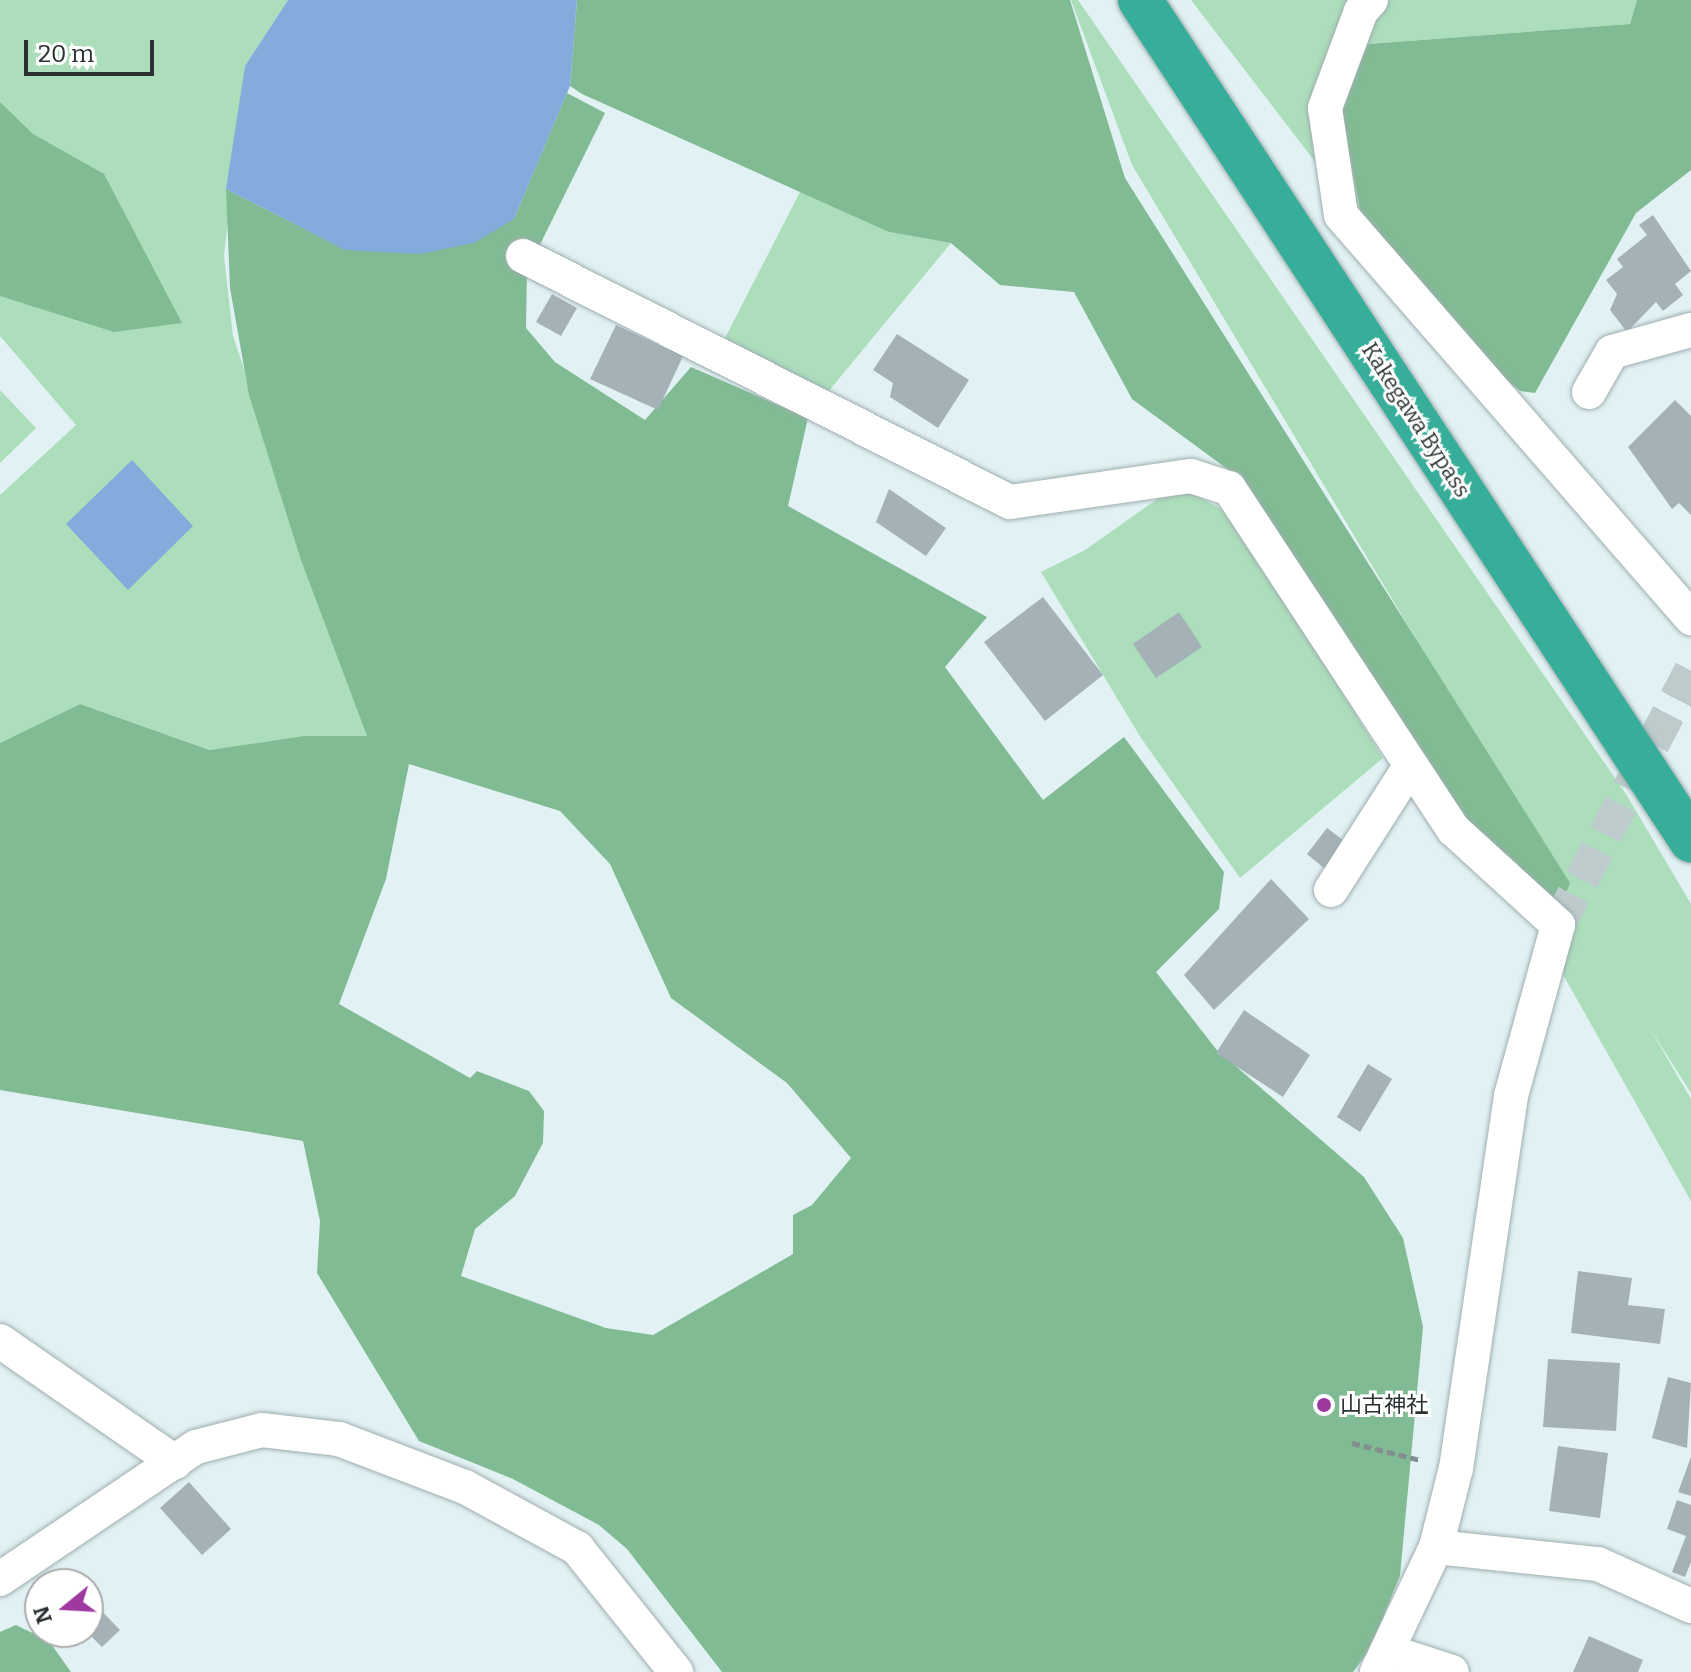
<!DOCTYPE html>
<html>
<head>
<meta charset="utf-8">
<style>
  body { margin:0 }
  #map { position:relative; width:1691px; height:1672px; overflow:hidden; background:#e2f2f4; font-family:Bitter,"Noto Sans JP",serif }
  div>[style] { position:absolute }
  .green>* { inset:0; background:#acdebb }
  .forest>* { inset:0; background:#81bb93 }
  .water>* { inset:0; background:#83abdb }
  .building>* { inset:0; background:#a4b1b7 }
  .street-tunnel>* { height:34px; margin-top:-17px; transform-origin:0; background:repeating-linear-gradient(90deg,#bdcbcd 0 34px,transparent 0 51px) }
  .path>* { height:5px; margin-top:-2.5px; transform-origin:0; background:repeating-linear-gradient(90deg,#838e8f 0 8px,transparent 0 12px) }
  .roads { filter:drop-shadow(0 0 2px #9faeaf) drop-shadow(0 0 2px #9faeaf) }
  .street>* { height:34px; margin:-17px; padding:0 17px; transform-origin:17px; border-radius:17px; background:#fff }
  .highway>* { height:44px; margin:-22px; padding:0 22px; transform-origin:22px; border-radius:22px; background:#37ae99 }
  .dots>* { width:22px; height:22px; translate:-50% -50%; box-sizing:border-box; border:4px solid #fff; border-radius:50% }
  span { translate:-50% -50%; white-space:nowrap; text-align:center; line-height:1.15; -webkit-text-stroke:6px #fff; paint-order:stroke }
  .street-label { font-size:22px; color:#2b3132 }
  .poi-label { font-size:22px; color:#2b3132 }
  .left { translate:0 -50%; text-align:left }
  .north { position:absolute; left:24px; top:1568px; width:80px; height:80px; box-sizing:border-box; background:#fff; border:2px solid #aaadad; border-radius:50%; rotate:252deg; font-size:22px; font-weight:700; line-height:32px; text-align:center; color:#2b3132 }
  .north::after { content:''; display:block; margin:auto; width:28px; height:36px; background:#9d399f; clip-path:polygon(50% 0,100% 100%,50% 72%,0 100%) }
  .scale { position:absolute; left:24px; top:40px; width:130px; height:36px; box-sizing:border-box; border:4px solid #2b3132; border-top:0; padding-left:10px; font-size:24px; line-height:28px; white-space:nowrap; color:#2b3132; -webkit-text-stroke:6px #fff; paint-order:stroke }
</style>
</head>
<body>
<div id="map">
  <div class="green">
    <i style="clip-path:polygon(0 0,288px 0,245px 66px,224px 256px,233px 336px,367px 736px,303px 736px,211px 750px,80px 704px,0 743px,0 495px,76px 425px,0 336px)"></i>
    <i style="clip-path:polygon(1071px 0,1078px 0,1626px 794px,1691px 904px,1691px 1093px,1649px 1027px,1691px 1099px,1691px 1201px,1553px 957px,1576px 906px,1132px 165px)"></i>
    <i style="clip-path:polygon(1191px 0,1637px 0,1630px 24px,1369px 44px,1363px 224px)"></i>
    <i style="clip-path:polygon(801px 190px,889px 232px,951px 243px,828px 392px,725px 338px)"></i>
    <i style="clip-path:polygon(0 390px,36px 428px,0 463px)"></i>
    <i style="clip-path:polygon(1177px 485px,1232px 515px,1383px 758px,1240px 878px,1141px 738px,1041px 572px,1085px 550px)"></i>
  </div>
  <div class="forest">
    <i style="clip-path:polygon(577px 0,1070px 0,1125px 178px,1570px 883px,1557px 916px,1465px 821px,1241px 479px,1132px 399px,1074px 292px,1000px 285px,951px 243px,889px 232px,582px 94px,570px 86px)"></i>
    <i style="clip-path:polygon(1637px 0,1691px 0,1691px 170px,1636px 213px,1535px 393px,1520px 391px,1416px 306px,1363px 224px,1337px 91px,1369px 44px,1630px 24px)"></i>
    <i style="clip-path:polygon(evenodd,567px 93px,605px 113px,527px 271px,526px 328px,555px 362px,645px 420px,691px 367px,808px 418px,788px 506px,987px 617px,945px 667px,1043px 800px,1124px 737px,1224px 872px,1219px 909px,1156px 972px,1216px 1049px,1364px 1177px,1403px 1238px,1423px 1327px,1400px 1576px,1370px 1649px,1353px 1672px,722px 1672px,627px 1549px,599px 1525px,513px 1479px,419px 1441px,317px 1273px,320px 1221px,303px 1141px,0 1090px,0 743px,80px 704px,210px 750px,303px 736px,367px 736px,301px 560px,249px 395px,230px 288px,226px 189px,332px 243px,514px 219px,567px 93px,409px 764px,560px 811px,610px 864px,671px 998px,787px 1083px,851px 1158px,812px 1205px,793px 1215px,793px 1254px,653px 1335px,606px 1328px,461px 1276px,475px 1229px,515px 1196px,543px 1143px,544px 1111px,529px 1091px,477px 1071px,470px 1078px,339px 1004px,386px 879px,409px 764px)"></i>
    <i style="clip-path:polygon(0 102px,33px 134px,104px 174px,182px 323px,114px 332px,0 296px)"></i>
    <i style="clip-path:polygon(16px 1625px,49px 1641px,71px 1672px,0 1672px,0 1632px)"></i>
  </div>
  <div class="water">
    <i style="clip-path:polygon(288px 0,577px 0,570px 86px,514px 219px,474px 243px,420px 254px,345px 250px,226px 189px,245px 66px)"></i>
    <i style="clip-path:polygon(132px 460px,193px 526px,128px 590px,66px 524px)"></i>
  </div>
  <div class="building">
    <i style="clip-path:polygon(1653px 215px,1691px 271px,1675px 284px,1683px 295px,1663px 311px,1656px 302px,1627px 332px,1610px 310px,1617px 294px,1606px 280px,1623px 267px,1617px 259px,1647px 235px,1639px 225px)"></i>
    <i style="clip-path:polygon(552px 294px,577px 308px,561px 336px,536px 322px)"></i>
    <i style="clip-path:polygon(616px 325px,683px 356px,658px 410px,590px 379px)"></i>
    <i style="clip-path:polygon(897px 334px,969px 380px,938px 428px,890px 397px,893px 383px,873px 370px)"></i>
    <i style="clip-path:polygon(1675px 400px,1691px 416px,1691px 515px,1679px 503px,1672px 509px,1628px 447px)"></i>
    <i style="clip-path:polygon(889px 489px,946px 528px,926px 556px,876px 522px)"></i>
    <i style="clip-path:polygon(1043px 597px,1103px 675px,1045px 721px,984px 642px)"></i>
    <i style="clip-path:polygon(1179px 612px,1202px 647px,1156px 678px,1133px 644px)"></i>
    <i style="clip-path:polygon(1327px 828px,1347px 843px,1325px 869px,1307px 854px)"></i>
    <i style="clip-path:polygon(1271px 879px,1309px 919px,1214px 1010px,1184px 975px)"></i>
    <i style="clip-path:polygon(1244px 1010px,1310px 1055px,1283px 1097px,1216px 1053px)"></i>
    <i style="clip-path:polygon(1368px 1064px,1392px 1079px,1360px 1132px,1337px 1117px)"></i>
    <i style="clip-path:polygon(1578px 1271px,1632px 1278px,1628px 1305px,1665px 1309px,1660px 1344px,1571px 1333px)"></i>
    <i style="clip-path:polygon(1548px 1359px,1620px 1363px,1616px 1431px,1543px 1427px)"></i>
    <i style="clip-path:polygon(1668px 1377px,1691px 1383px,1687px 1448px,1652px 1438px)"></i>
    <i style="clip-path:polygon(1558px 1446px,1608px 1453px,1600px 1518px,1549px 1511px)"></i>
    <i style="clip-path:polygon(1691px 1457px,1691px 1496px,1678px 1492px)"></i>
    <i style="clip-path:polygon(189px 1482px,231px 1529px,202px 1555px,160px 1508px)"></i>
    <i style="clip-path:polygon(1677px 1500px,1691px 1505px,1691px 1562px,1685px 1577px,1672px 1572px,1686px 1536px,1667px 1529px)"></i>
    <i style="clip-path:polygon(93px 1602px,120px 1630px,102px 1647px,88px 1633px,88px 1608px)"></i>
    <i style="clip-path:polygon(1589px 1636px,1643px 1660px,1638px 1672px,1573px 1672px)"></i>
  </div>
  <div class="street-tunnel">
    <i style="left:1558px;top:925px;width:287px;rotate:-62.4deg"></i>
  </div>
  <div class="path">
    <i style="left:1352px;top:1443px;width:70px;rotate:14deg"></i>
  </div>
  <div class="roads">
    <div class="street">
      <i style="left:1371px;top:0;width:15px;rotate:132deg"></i>
      <i style="left:1361px;top:11px;width:103px;rotate:110.4deg"></i>
      <i style="left:1325px;top:108px;width:108px;rotate:81.5deg"></i>
      <i style="left:1341px;top:215px;width:534px;rotate:49.03deg"></i>
      <i style="left:523px;top:256px;width:546px;rotate:26.8deg"></i>
      <i style="left:1010px;top:502px;width:183px;rotate:-8.2deg"></i>
      <i style="left:1191px;top:476px;width:40px;rotate:18deg"></i>
      <i style="left:1229px;top:488px;width:409px;rotate:56.7deg"></i>
      <i style="left:1454px;top:830px;width:141px;rotate:42.4deg"></i>
      <i style="left:1558px;top:925px;width:177px;rotate:105.4deg"></i>
      <i style="left:1511px;top:1096px;width:376px;rotate:98.4deg"></i>
      <i style="left:1456px;top:1468px;width:81px;rotate:104.2deg"></i>
      <i style="left:1436px;top:1547px;width:138px;rotate:115.3deg"></i>
      <i style="left:1589px;top:392px;width:46px;rotate:-60.1deg"></i>
      <i style="left:1612px;top:352px;width:82px;rotate:-15.6deg"></i>
      <i style="left:1331px;top:890px;width:148px;rotate:-57.4deg"></i>
      <i style="left:0;top:1341px;width:213px;rotate:34.7deg"></i>
      <i style="left:1436px;top:1547px;width:163px;rotate:6deg"></i>
      <i style="left:1598px;top:1564px;width:102px;rotate:24.3deg"></i>
      <i style="left:0;top:1579px;width:236px;rotate:-34deg"></i>
      <i style="left:196px;top:1447px;width:68px;rotate:-14.4deg"></i>
      <i style="left:262px;top:1430px;width:78px;rotate:6.7deg"></i>
      <i style="left:339px;top:1439px;width:135px;rotate:20.9deg"></i>
      <i style="left:465px;top:1487px;width:128px;rotate:28.6deg"></i>
      <i style="left:577px;top:1548px;width:159px;rotate:51.4deg"></i>
      <i style="left:1387px;top:1651px;width:68px;rotate:17.9deg"></i>
    </div>
    <div class="highway">
      <i style="left:1140px;top:0;width:1005px;rotate:56.74deg"></i>
    </div>
  </div>
  <div class="dots">
    <i style="left:1324px;top:1405px;background:#9d399f"></i>
  </div>
  <div class="street-label">
    <span style="left:1416px;top:420px;rotate:57deg">Kakegawa Bypass</span>
  </div>
  <div class="poi-label">
    <span class="left" style="left:1340px;top:1405px">山古神社</span>
  </div>
  <div class="north">N</div>
  <div class="scale">20 m</div>
</div>
</body>
</html>
